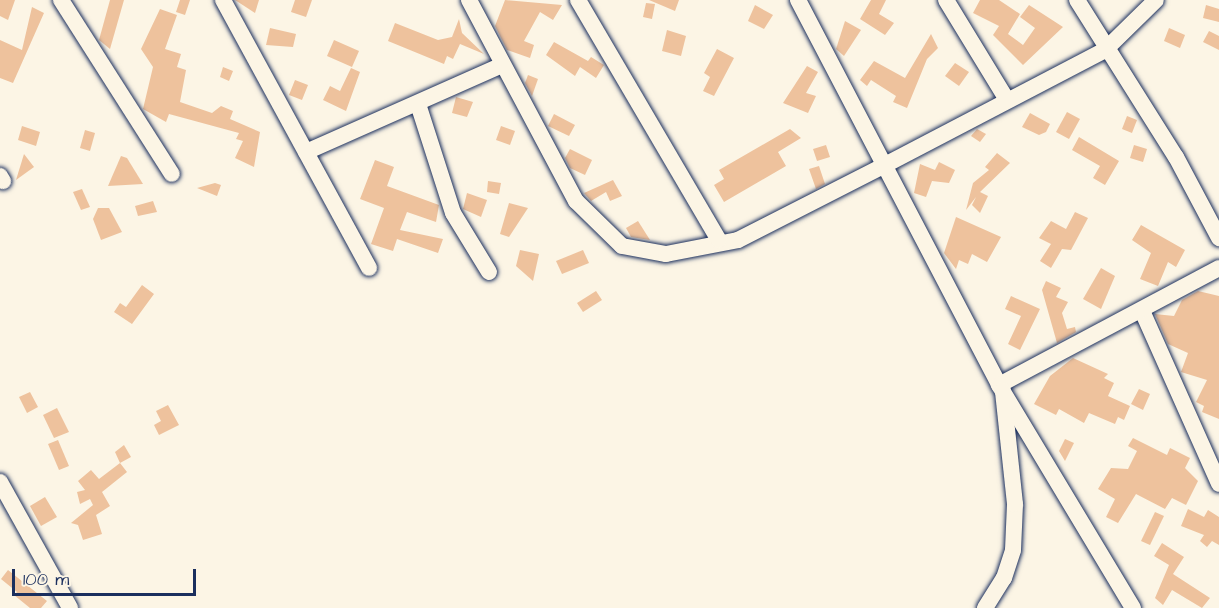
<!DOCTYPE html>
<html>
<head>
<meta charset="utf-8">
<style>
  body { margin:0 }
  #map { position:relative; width:1219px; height:608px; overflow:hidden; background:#fcf5e5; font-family:"Architects Daughter",sans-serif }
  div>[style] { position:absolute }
  .building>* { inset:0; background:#eec29d }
  .roads { filter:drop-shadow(0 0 2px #1b2f5e) drop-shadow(0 0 2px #1b2f5e) }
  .minor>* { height:16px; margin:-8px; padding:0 8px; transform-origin:8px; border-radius:8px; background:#fcf5e5 }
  span { translate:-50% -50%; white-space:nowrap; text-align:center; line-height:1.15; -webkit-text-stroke:5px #fcf5e5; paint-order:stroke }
  .scale { position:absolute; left:12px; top:569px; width:184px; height:27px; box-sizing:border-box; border:3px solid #1b2f5e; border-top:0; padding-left:8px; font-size:18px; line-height:21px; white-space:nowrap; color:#1b2f5e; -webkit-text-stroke:4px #fcf5e5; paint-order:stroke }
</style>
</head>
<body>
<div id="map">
  <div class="building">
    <i style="clip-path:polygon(0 0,15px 0,8px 20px,0 16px)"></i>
    <i style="clip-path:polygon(110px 0,124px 0,110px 49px,99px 40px)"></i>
    <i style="clip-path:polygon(180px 0,190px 0,185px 15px,176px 12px)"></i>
    <i style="clip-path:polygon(235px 0,259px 0,255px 13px)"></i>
    <i style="clip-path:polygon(295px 0,312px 0,306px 17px,291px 12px)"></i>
    <i style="clip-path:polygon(505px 0,562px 5px,553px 20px,540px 12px,524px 41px,534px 45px,530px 58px,507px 50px,495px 26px)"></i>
    <i style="clip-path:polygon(649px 0,679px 0,675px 11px)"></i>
    <i style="clip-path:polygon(871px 0,886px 0,879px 14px,894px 23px,885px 35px,860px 19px)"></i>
    <i style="clip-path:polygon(980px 0,999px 0,1020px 14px,1008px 34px,1023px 45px,1035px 28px,1020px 17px,1029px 5px,1063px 27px,1023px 65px,993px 35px,999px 26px,973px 13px)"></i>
    <i style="clip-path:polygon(646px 3px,655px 4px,652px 19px,643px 17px)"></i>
    <i style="clip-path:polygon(755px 5px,773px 15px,764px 29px,748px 21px)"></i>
    <i style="clip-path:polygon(1206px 5px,1219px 9px,1219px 22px,1203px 18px)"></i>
    <i style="clip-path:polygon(32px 7px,44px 13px,13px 83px,0 78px,0 40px,22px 50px)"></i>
    <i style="clip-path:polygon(160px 9px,177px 15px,165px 49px,181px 54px,177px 67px,186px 70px,180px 102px,212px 113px,221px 106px,233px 111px,230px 119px,260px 132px,254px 167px,235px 158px,243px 141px,236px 139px,239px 133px,169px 114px,166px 122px,143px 109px,153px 67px,141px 49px)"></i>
    <i style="clip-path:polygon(459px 19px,462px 33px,484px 54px,460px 44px,453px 59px,447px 56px,444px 64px,388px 41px,395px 23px,438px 40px,452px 37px)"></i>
    <i style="clip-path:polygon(845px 21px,861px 30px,844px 56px,836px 49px)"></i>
    <i style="clip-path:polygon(270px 28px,296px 34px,293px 47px,266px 45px)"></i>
    <i style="clip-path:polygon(1169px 28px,1185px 35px,1180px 48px,1164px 41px)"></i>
    <i style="clip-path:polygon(667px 30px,686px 36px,681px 56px,662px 51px)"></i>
    <i style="clip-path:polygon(1209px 31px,1219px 36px,1219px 50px,1203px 42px)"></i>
    <i style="clip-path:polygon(931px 34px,938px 48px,927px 59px,907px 108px,893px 102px,896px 96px,871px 80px,867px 86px,860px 80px,874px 61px,905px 78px)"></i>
    <i style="clip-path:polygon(334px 40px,359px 51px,352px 67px,327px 56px)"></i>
    <i style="clip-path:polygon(554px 42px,588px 61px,591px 57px,604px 65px,596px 78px,580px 67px,575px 76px,546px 55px)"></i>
    <i style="clip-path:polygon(717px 49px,734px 58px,714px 96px,703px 91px,710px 77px,704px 73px)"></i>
    <i style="clip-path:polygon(955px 63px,969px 72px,959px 86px,945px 76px)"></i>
    <i style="clip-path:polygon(807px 66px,818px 72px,806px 93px,816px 96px,808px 113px,783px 103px)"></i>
    <i style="clip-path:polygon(223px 67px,233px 71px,229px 81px,220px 77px)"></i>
    <i style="clip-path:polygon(351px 68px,360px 72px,346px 111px,323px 100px,330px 86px,340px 91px)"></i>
    <i style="clip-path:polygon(528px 75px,538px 79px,532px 96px,525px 83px)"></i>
    <i style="clip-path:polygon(295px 80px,308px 85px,302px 100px,289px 95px)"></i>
    <i style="clip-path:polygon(456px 97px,473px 102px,467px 117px,452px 113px)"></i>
    <i style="clip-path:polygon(1067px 112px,1080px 119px,1069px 139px,1056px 132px)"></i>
    <i style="clip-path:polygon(1030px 113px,1050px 124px,1046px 132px,1039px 135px,1022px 127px)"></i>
    <i style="clip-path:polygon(554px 114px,575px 125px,569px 136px,548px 126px)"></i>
    <i style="clip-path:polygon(1127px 116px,1137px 120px,1132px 133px,1122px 129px)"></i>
    <i style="clip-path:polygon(22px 126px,40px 132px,36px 146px,18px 140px)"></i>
    <i style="clip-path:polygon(501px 126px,515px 131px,510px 145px,496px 140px)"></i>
    <i style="clip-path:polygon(790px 129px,801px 138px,778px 152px,786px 166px,724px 202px,714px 185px,724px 179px,719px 170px)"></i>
    <i style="clip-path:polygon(977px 129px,986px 134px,980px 142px,971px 136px)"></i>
    <i style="clip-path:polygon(85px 130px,95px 133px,90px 151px,80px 148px)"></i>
    <i style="clip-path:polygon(1079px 137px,1119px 161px,1105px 185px,1093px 178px,1100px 166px,1072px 150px)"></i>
    <i style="clip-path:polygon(826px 145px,830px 157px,817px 161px,813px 149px)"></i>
    <i style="clip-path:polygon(1134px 145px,1147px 149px,1143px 162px,1130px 158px)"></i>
    <i style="clip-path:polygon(570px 149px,592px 160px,585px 175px,570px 168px,565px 158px)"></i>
    <i style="clip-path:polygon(997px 153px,1010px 163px,980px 192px,988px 196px,980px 213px,972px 205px,976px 197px,966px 210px,973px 183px,989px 170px,985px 167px)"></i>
    <i style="clip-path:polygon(24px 154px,34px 167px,16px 180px)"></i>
    <i style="clip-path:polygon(121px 156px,127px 158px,143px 184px,108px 186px)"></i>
    <i style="clip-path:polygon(375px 160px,394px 167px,387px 186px,439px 205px,436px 222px,407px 212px,400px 230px,443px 239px,438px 253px,397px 239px,393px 251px,371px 244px,384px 208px,360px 199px)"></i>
    <i style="clip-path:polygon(939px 162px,955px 170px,949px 183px,932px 181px,926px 197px,914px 193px,920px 164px,935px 170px)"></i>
    <i style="clip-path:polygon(819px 166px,825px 184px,816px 189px,809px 169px)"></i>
    <i style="clip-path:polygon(613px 180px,622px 196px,610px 201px,606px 192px,591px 201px,584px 193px)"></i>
    <i style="clip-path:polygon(488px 181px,501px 183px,499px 194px,487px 192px)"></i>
    <i style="clip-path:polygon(215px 183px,221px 185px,217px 196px,197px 188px)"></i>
    <i style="clip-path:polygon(82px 189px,90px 207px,81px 210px,73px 192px)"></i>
    <i style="clip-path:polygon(467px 193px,487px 200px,481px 217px,463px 209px)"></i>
    <i style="clip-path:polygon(153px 201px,157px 212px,138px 216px,135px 206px)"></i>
    <i style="clip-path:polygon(509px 203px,528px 208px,509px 237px,500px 234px)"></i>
    <i style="clip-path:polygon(98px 208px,109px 208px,122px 232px,101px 240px,93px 219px)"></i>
    <i style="clip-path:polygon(1075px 212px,1088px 218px,1071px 250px,1062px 249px,1051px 268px,1040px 261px,1051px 244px,1039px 238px,1051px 221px,1066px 229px)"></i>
    <i style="clip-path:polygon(956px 217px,1001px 237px,987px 262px,972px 254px,968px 264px,959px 260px,956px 269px,944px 253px)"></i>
    <i style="clip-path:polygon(638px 221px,650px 240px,631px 237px,626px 228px)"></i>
    <i style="clip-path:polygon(1141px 225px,1185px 250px,1176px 267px,1168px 262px,1158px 286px,1140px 279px,1151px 253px,1132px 240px)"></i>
    <i style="clip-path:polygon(520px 250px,539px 254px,533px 281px,516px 266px)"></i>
    <i style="clip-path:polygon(583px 250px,589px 263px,562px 274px,556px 261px)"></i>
    <i style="clip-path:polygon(1101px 268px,1115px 276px,1101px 309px,1083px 299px)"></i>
    <i style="clip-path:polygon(1046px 281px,1061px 288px,1056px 297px,1068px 302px,1062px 313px,1067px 329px,1075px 327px,1076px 332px,1057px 343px,1042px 290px)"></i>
    <i style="clip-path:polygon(142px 285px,154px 294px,132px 324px,114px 312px,120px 303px,126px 307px)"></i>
    <i style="clip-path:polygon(596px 291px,602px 300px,583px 312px,577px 303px)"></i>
    <i style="clip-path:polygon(1198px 291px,1219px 296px,1219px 419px,1202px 412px,1204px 406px,1196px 402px,1207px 380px,1181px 372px,1188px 353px,1168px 344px,1155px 314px,1174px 316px,1182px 300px)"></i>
    <i style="clip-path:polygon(1011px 296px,1040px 309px,1020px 350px,1008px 344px,1021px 316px,1005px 309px)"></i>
    <i style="clip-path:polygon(1073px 358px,1108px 374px,1104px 378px,1114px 383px,1108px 396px,1130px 406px,1124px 420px,1118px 417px,1115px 424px,1089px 413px,1084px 423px,1059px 409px,1056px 415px,1034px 404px,1050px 376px)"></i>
    <i style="clip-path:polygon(1139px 389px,1150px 394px,1143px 410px,1131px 404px)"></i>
    <i style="clip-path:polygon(30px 392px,38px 407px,27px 413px,19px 397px)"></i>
    <i style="clip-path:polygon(168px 405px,179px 425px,159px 435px,154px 425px,161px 421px,156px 411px)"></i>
    <i style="clip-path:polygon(57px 408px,69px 432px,54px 438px,43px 415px)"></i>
    <i style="clip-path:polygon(1133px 438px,1167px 455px,1170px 448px,1190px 458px,1185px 468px,1198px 481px,1186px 505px,1172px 498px,1165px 509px,1136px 494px,1118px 523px,1106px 517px,1115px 499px,1098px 489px,1111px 468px,1128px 469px,1137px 451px,1128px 446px)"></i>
    <i style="clip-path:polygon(1065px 439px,1074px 443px,1065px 461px,1059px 451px)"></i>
    <i style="clip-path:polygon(58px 440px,69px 466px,59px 470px,48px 444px)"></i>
    <i style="clip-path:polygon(124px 445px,131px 457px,120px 463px,115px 452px)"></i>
    <i style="clip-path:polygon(120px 463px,127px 472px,102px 492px,110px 506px,96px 515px,102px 534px,83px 540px,78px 525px,71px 523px,93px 505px,90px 499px,80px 504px,77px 492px,85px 490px,78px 481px,91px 470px,99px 479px)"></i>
    <i style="clip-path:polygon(45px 497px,57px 517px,41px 526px,30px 506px)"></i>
    <i style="clip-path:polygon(1188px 509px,1204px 517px,1208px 510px,1219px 517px,1219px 545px,1212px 541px,1207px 547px,1200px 541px,1204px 535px,1181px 526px)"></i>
    <i style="clip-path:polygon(1155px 512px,1164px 516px,1150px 545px,1141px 541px)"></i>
    <i style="clip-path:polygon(1162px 543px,1184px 557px,1173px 574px,1210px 598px,1202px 608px,1172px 590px,1163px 605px,1155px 598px,1169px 565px,1154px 556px)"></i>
    <i style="clip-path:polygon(8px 570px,47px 601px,41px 608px,30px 608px,14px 595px,17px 592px,1px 579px)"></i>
  </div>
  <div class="roads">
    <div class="minor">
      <i style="left:61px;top:0;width:206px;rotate:57.5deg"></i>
      <i style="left:223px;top:0;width:305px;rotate:61.4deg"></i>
      <i style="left:469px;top:0;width:228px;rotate:62deg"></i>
      <i style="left:576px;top:201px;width:64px;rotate:44.4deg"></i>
      <i style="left:622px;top:246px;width:45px;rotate:10.3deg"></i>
      <i style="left:666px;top:254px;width:73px;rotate:-11deg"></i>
      <i style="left:738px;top:240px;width:167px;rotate:-27deg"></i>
      <i style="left:887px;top:164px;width:246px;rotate:-27.6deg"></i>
      <i style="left:1105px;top:50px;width:71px;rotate:-44.4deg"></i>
      <i style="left:578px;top:0;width:278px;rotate:59.6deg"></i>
      <i style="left:798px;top:0;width:434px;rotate:62.4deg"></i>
      <i style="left:999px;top:385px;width:260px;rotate:59deg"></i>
      <i style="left:946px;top:0;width:117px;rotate:58.6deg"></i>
      <i style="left:1077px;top:0;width:186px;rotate:57.8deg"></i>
      <i style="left:1176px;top:157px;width:92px;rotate:62deg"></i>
      <i style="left:418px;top:104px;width:114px;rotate:72.2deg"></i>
      <i style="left:453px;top:213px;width:69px;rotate:58.6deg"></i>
      <i style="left:306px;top:152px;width:214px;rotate:-23.9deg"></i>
      <i style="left:0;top:176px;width:6px;rotate:59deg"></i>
      <i style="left:1143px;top:313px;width:187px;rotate:66deg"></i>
      <i style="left:999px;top:385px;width:249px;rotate:-28deg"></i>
      <i style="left:0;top:482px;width:144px;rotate:60.9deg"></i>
      <i style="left:985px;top:608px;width:36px;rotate:-58deg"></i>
      <i style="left:1004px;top:578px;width:29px;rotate:-72deg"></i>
      <i style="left:1013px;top:550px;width:46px;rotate:-87.5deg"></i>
      <i style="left:1015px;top:504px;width:114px;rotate:-96.1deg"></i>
    </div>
  </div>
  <div class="scale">100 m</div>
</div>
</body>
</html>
